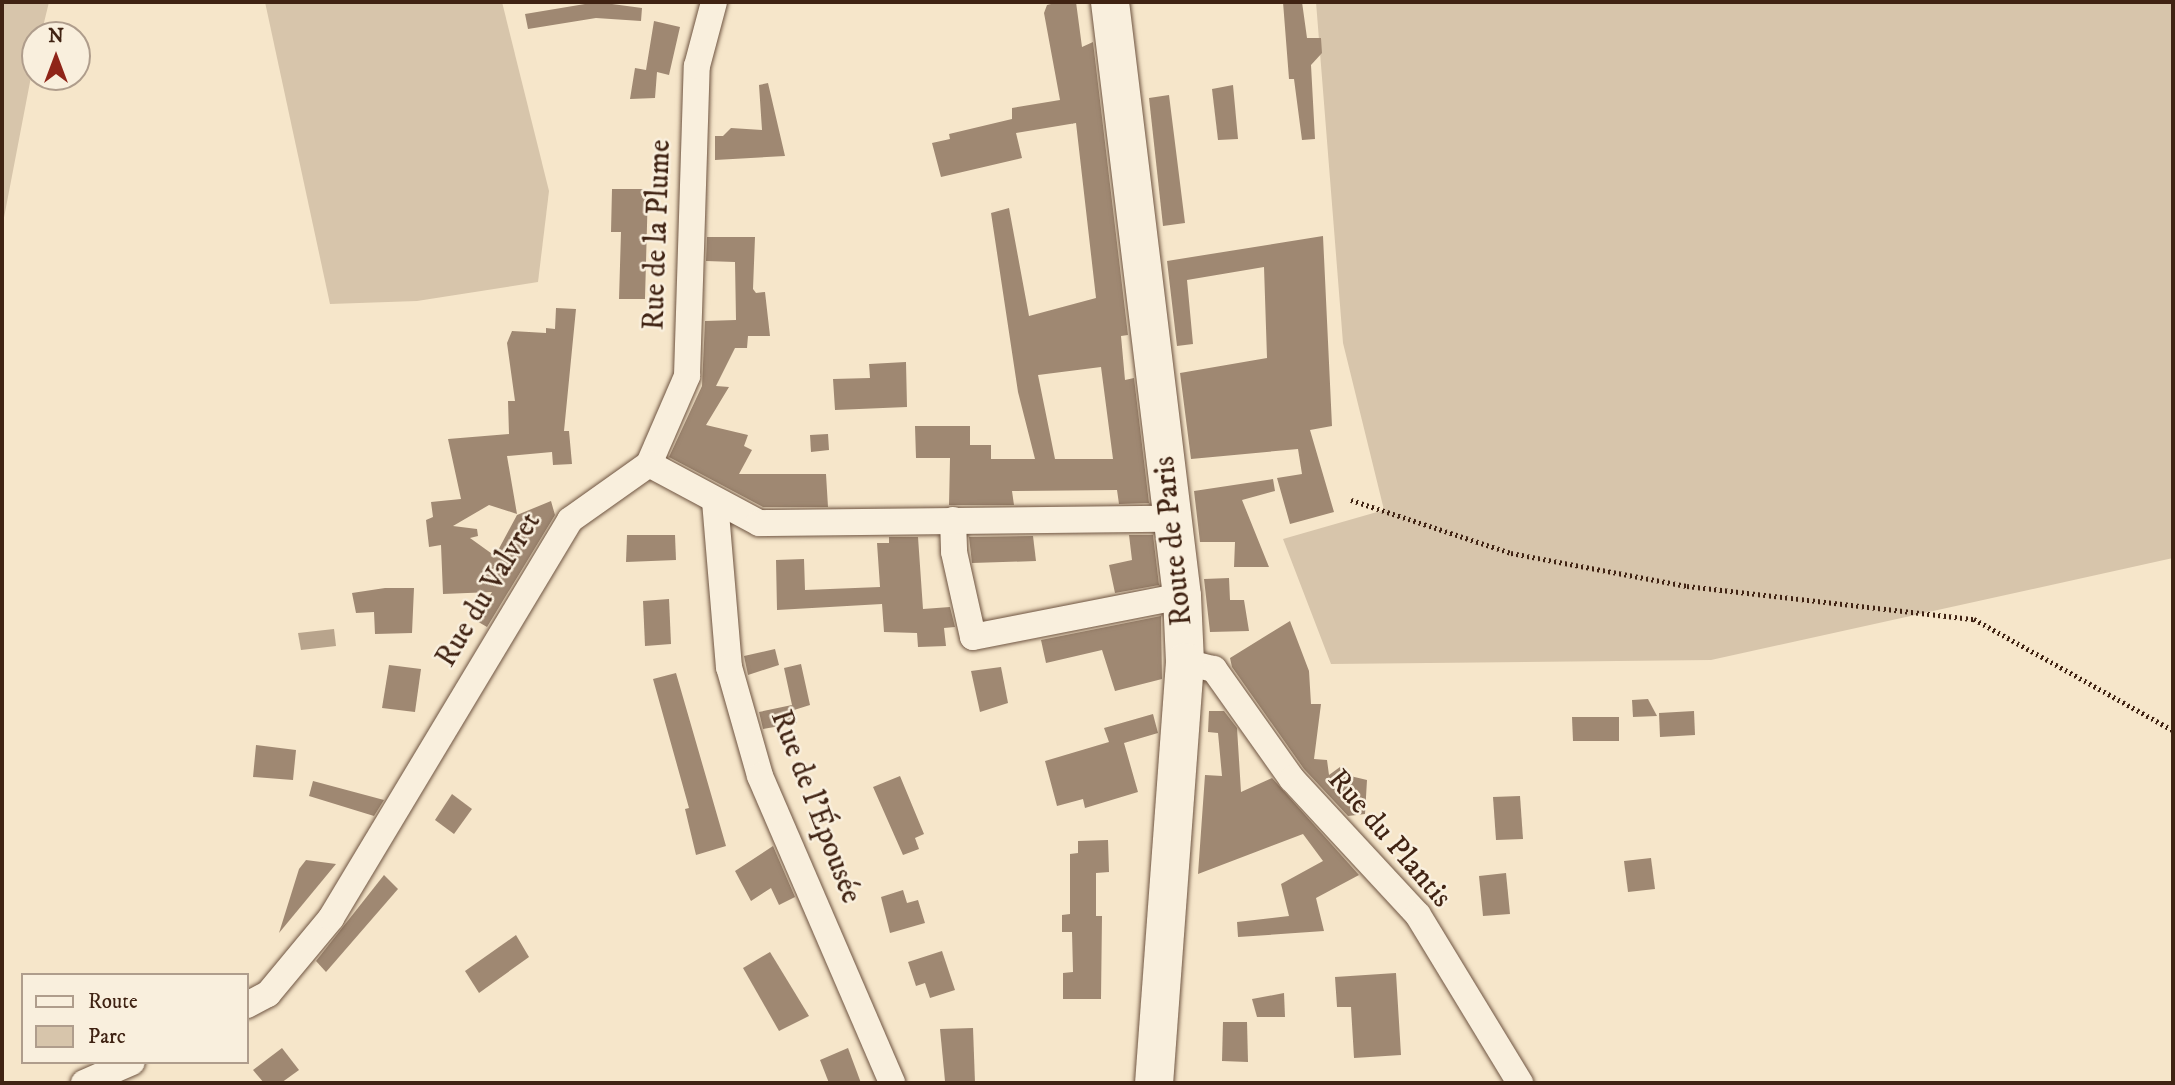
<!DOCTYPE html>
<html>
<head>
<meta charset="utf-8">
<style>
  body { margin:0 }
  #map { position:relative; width:2175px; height:1085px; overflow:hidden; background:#f6e6ca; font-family:"IM FELL DW Pica",serif }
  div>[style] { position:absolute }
  .green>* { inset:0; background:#d7c5ab }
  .water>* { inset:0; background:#b8a48c }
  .building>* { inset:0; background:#9f8872 }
  .path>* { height:4.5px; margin-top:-2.25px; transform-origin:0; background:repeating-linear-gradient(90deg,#402313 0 2px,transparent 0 5.5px) }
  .roads { filter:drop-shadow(0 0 2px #6e5441) drop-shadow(0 0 2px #6e5441) }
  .minor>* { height:26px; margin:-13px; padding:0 13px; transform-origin:13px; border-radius:13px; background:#f9efdd }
  .secondary>* { height:38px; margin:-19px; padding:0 19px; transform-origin:19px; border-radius:19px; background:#f9efdd }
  span { translate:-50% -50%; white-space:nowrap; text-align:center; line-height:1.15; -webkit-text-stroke:5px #f9efdd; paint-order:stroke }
  .street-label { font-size:30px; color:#402313 }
  .frame { position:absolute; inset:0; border:4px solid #402313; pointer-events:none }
  .legend { position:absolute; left:21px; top:973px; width:228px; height:91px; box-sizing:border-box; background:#f9efdd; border:2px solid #af9d8c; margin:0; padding:9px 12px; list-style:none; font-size:21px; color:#402313 }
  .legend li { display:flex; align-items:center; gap:14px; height:35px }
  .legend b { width:35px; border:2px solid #af9d8c }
  .north { position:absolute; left:21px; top:21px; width:70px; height:70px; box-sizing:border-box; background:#f9efdd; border:2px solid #af9d8c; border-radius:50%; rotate:0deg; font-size:19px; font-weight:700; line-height:28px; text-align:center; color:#402313 }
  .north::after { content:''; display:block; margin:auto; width:24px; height:32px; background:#8f2418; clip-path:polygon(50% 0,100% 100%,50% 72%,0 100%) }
</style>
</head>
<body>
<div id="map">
  <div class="green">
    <i style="clip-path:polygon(2px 2px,49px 2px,41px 35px,35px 35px,35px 56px,2px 228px)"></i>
    <i style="clip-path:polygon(265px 2px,502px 2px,549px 191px,538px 282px,417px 301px,330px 304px)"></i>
    <i style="clip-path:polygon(1316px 2px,2173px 2px,2173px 558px,1711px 660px,1331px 664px,1283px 539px,1384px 510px,1343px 343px)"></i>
  </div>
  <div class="water">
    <i style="clip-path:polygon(334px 629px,336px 646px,301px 650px,298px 633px)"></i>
  </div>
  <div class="building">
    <i style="clip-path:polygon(597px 2px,642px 8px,641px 21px,596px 18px,528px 29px,525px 14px)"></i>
    <i style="clip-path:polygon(evenodd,1059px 2px,1076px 2px,1082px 47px,1093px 42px,1128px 335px,1121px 336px,1125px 380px,1134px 378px,1149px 503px,1119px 504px,1117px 490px,1012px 491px,1014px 505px,949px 505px,950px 458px,916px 458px,915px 426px,970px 426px,970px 445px,991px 445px,991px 459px,1035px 459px,1018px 392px,991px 213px,1009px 208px,1029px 316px,1096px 298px,1076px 123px,1016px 133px,1022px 158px,941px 177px,932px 143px,950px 139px,949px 134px,1012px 119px,1012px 108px,1060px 100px,1044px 13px,1047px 5px,1059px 2px,1101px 367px,1113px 459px,1055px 459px,1038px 375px,1101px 367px)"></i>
    <i style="clip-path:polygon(1283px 2px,1302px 2px,1307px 38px,1321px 38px,1322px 53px,1311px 65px,1315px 139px,1302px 140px,1294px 79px,1289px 79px)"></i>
    <i style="clip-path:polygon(654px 21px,680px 27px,669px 75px,657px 72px,655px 98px,630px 99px,635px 68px,646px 70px)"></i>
    <i style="clip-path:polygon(768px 83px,785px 156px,715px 160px,715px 136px,723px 136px,731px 128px,762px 130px,759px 85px)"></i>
    <i style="clip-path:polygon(1233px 85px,1238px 139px,1218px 140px,1212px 89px)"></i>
    <i style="clip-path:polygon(1169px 95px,1185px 223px,1163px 226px,1149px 98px)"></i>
    <i style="clip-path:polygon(612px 189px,648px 189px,645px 299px,619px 299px,621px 232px,611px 232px)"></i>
    <i style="clip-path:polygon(1323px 236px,1332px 426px,1310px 430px,1334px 512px,1290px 524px,1277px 478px,1302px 474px,1298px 449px,1191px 459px,1180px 373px,1267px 358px,1264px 267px,1187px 280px,1193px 344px,1177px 346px,1167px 261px)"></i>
    <i style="clip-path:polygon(707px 237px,755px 237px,753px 289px,756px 293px,765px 292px,770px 336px,748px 336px,747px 348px,735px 348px,716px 386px,729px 387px,706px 425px,748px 435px,744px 446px,752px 450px,739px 474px,826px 474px,828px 507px,763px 507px,669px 457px,702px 386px,705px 321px,736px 320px,735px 262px,706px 261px)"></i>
    <i style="clip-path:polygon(556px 308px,576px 309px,564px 431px,569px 431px,572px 464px,553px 465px,552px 452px,507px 456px,517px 514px,489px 505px,453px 526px,477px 529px,478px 536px,470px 538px,495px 556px,517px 515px,551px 501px,555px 515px,487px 627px,475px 620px,492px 592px,443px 594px,441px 545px,429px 547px,426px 520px,433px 517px,431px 502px,461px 499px,448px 439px,509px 434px,508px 401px,515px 401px,507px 343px,512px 331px,546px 333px,546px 328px,555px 329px)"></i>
    <i style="clip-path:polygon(906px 362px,907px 407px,835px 410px,833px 379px,870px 378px,869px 364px)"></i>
    <i style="clip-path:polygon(828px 434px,829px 450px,811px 452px,810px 435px)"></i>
    <i style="clip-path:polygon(1273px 479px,1275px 491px,1242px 500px,1269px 567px,1234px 567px,1235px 542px,1200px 542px,1194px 491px)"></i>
    <i style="clip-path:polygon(627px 535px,675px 535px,676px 560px,626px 562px)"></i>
    <i style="clip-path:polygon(1129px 535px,1153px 535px,1159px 585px,1115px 593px,1109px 565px,1132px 560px)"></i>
    <i style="clip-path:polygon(1033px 536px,1036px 561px,972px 563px,969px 537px)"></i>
    <i style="clip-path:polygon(889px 537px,918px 537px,923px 609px,950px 607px,955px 627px,944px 628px,946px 646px,918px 647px,917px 633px,884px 632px,882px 604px,777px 610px,776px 560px,804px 559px,805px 590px,880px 587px,877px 543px,889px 543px)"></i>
    <i style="clip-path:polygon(1229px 578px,1230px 600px,1244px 600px,1249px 631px,1210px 632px,1204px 579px)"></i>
    <i style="clip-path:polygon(385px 588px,414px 588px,412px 633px,375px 634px,374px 612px,356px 613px,352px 593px)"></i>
    <i style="clip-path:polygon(669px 599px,671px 644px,645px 646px,643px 601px)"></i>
    <i style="clip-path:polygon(1161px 616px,1162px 679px,1115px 691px,1102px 650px,1046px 663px,1041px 640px)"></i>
    <i style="clip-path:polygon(1290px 621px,1309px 671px,1311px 704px,1321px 704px,1314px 759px,1327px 760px,1329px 775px,1340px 767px,1346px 775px,1367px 780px,1365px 814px,1348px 816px,1304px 769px,1232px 667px,1230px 658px)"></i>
    <i style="clip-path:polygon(775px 649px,779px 665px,748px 675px,744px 656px)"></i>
    <i style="clip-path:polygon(801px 664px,810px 705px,794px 710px,797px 723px,763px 729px,759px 712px,792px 705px,784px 668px)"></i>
    <i style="clip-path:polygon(389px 665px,421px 669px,415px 712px,382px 708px)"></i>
    <i style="clip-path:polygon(1001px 667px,1008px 703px,980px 712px,971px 671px)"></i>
    <i style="clip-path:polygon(676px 673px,726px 846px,696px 855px,685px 809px,689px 808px,653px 679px)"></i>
    <i style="clip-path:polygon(1648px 699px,1657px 716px,1633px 717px,1632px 700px)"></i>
    <i style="clip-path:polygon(1209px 711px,1224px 711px,1237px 728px,1241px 792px,1272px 778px,1359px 875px,1316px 898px,1324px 931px,1238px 937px,1237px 922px,1289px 916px,1281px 884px,1323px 861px,1303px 834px,1198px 874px,1205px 775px,1222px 776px,1218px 733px,1208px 732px)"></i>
    <i style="clip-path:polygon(1694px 711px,1695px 735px,1660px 737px,1659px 713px)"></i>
    <i style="clip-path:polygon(1153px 714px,1158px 733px,1124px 743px,1138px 792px,1085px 808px,1083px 799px,1057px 806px,1045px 761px,1109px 742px,1104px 728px)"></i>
    <i style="clip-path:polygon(1572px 717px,1619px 717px,1619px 741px,1573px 741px)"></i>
    <i style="clip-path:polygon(256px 745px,296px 750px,293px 780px,253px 777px)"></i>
    <i style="clip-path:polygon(900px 776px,924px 834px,915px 838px,919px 849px,903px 855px,873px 787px)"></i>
    <i style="clip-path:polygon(313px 781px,384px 800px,374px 816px,309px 796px)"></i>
    <i style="clip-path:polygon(452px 794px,472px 809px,454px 834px,435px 820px)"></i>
    <i style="clip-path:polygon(1520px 796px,1523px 839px,1496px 840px,1493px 797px)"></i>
    <i style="clip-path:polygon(1108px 840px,1109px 872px,1096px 873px,1096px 916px,1102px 916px,1101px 999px,1063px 999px,1063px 973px,1073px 972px,1072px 932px,1062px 932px,1062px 915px,1070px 914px,1070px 854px,1078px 853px,1078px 841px)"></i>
    <i style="clip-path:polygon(773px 846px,795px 897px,779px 905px,771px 888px,751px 901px,735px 871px)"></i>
    <i style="clip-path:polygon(1651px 858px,1655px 889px,1628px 892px,1624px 861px)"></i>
    <i style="clip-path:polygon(306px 860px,336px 864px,279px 933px,299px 869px)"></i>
    <i style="clip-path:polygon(1506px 873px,1510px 914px,1483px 916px,1479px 876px)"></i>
    <i style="clip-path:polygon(384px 875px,398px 889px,326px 972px,316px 961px)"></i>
    <i style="clip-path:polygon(903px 890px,907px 903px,918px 900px,925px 923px,890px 933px,881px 897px)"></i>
    <i style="clip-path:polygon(516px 935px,529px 957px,479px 993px,465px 971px)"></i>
    <i style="clip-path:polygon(942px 951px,955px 990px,930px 998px,925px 983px,916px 986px,908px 962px)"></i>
    <i style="clip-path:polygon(770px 952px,809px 1016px,779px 1031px,743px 968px)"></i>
    <i style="clip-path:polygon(1396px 973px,1401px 1055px,1354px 1058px,1351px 1007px,1337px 1007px,1335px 977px)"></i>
    <i style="clip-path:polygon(1284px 993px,1285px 1017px,1257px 1017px,1252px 999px)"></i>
    <i style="clip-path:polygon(1223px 1022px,1247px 1022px,1248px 1062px,1222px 1061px)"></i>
    <i style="clip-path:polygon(973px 1028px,975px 1083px,945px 1081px,940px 1029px)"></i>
    <i style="clip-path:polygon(282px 1048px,299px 1070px,281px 1083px,264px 1083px,253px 1070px)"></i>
    <i style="clip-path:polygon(848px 1048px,861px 1083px,829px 1083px,820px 1060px)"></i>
  </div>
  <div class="path">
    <i style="left:1351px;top:500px;width:169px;rotate:18.3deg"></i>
    <i style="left:1511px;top:553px;width:179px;rotate:10.6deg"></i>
    <i style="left:1687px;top:586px;width:289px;rotate:6.6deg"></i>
    <i style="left:1974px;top:619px;width:228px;rotate:29.2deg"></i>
  </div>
  <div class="roads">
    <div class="minor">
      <i style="left:649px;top:464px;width:96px;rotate:-66.6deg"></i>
      <i style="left:687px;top:376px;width:310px;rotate:-88.2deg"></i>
      <i style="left:697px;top:66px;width:66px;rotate:-75.1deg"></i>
      <i style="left:715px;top:501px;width:167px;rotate:85.2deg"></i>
      <i style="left:729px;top:667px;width:113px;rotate:74.1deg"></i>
      <i style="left:760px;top:776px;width:334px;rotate:66.7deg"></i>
      <i style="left:953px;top:520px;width:32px;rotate:88deg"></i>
      <i style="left:954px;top:552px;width:87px;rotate:77.4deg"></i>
      <i style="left:973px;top:637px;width:213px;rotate:-11.1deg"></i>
      <i style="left:1185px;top:662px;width:30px;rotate:14deg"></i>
      <i style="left:1214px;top:669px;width:135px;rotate:54.7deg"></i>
      <i style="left:1292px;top:779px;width:185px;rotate:47.2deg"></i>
      <i style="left:1418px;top:915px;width:197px;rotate:58.7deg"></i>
      <i style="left:247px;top:1005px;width:24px;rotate:-28deg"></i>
      <i style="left:268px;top:994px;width:99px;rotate:-50.3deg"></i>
      <i style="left:331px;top:918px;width:464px;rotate:-59deg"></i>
      <i style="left:570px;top:520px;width:97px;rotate:-35.3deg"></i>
      <i style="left:649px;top:464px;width:125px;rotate:28.2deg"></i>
      <i style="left:759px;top:523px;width:414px;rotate:-0.6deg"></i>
      <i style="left:84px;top:1083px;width:52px;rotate:-23.6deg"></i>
    </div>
    <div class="secondary">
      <i style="left:1110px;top:2px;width:598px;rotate:83.09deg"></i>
      <i style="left:1182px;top:596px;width:66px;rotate:87.4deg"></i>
      <i style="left:1185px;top:662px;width:422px;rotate:94.2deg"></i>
    </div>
  </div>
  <div class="street-label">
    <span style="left:658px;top:235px;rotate:-88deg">Rue de la Plume</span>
    <span style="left:1174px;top:541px;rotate:-96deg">Route de Paris</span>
    <span style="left:489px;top:590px;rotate:-59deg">Rue du Valvret</span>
    <span style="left:815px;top:807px;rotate:69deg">Rue de l'Épousée</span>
    <span style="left:1389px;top:839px;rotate:49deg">Rue du Plantis</span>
  </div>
  <div class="frame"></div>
  <ul class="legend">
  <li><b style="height:9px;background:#f9efdd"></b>Route</li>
  <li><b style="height:19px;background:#d7c5ab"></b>Parc</li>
  </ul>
  <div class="north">N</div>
</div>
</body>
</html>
